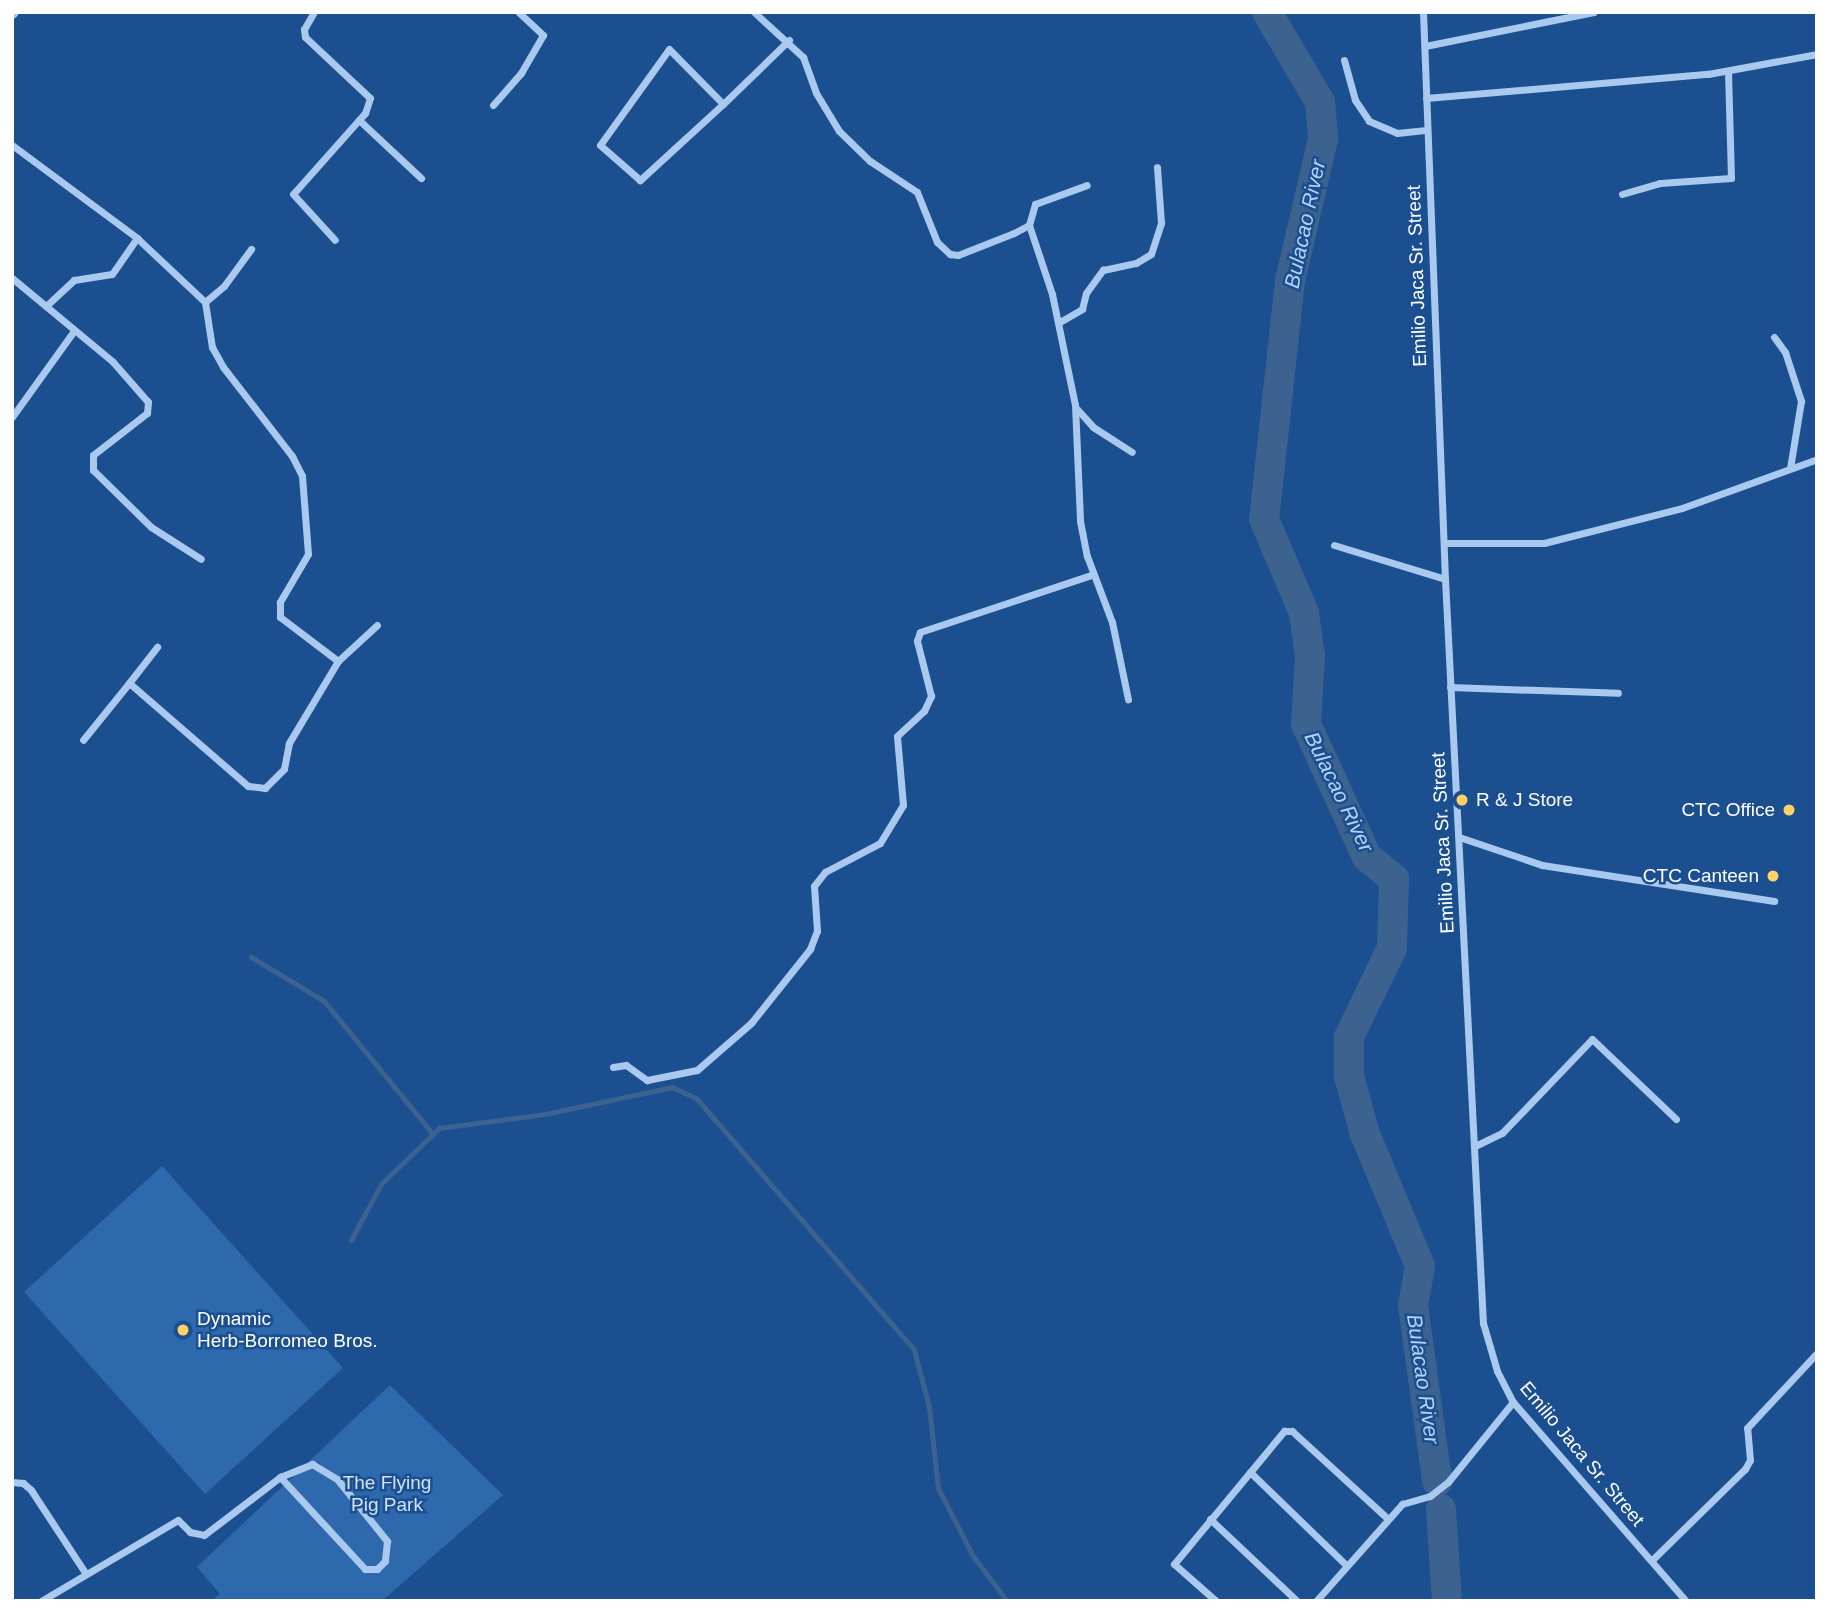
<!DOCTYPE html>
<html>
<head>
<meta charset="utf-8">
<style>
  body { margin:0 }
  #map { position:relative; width:1829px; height:1613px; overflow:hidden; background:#1b4f8f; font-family:Arial,sans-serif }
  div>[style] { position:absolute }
  .green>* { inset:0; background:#2e69ad }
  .stream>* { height:5px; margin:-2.5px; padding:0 2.5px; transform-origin:2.5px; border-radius:2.5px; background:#3c6290 }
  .river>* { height:30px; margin:-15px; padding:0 15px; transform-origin:15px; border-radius:15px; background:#3c6290 }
  .minor>* { height:7px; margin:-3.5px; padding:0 3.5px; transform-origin:3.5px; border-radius:3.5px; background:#a9c9ee }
  .tertiary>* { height:12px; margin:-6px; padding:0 6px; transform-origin:6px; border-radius:6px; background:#a9c9ee }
  .dots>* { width:19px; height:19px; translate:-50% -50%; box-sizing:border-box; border:4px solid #1b4f8f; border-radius:50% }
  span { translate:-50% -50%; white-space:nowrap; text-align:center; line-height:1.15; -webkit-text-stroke:5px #1b4f8f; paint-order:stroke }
  .street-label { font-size:19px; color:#fff }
  .poi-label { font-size:19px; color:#fff }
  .left { translate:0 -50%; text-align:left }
  .right { translate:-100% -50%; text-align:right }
  .park-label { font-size:19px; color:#cfe3fa }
  .water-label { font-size:21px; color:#b5d3f5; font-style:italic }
  .frame { position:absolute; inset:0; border:14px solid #fff; pointer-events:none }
</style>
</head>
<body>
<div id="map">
  <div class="green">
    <i style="clip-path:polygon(162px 1166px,343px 1368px,205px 1494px,24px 1292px)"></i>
    <i style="clip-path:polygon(390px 1385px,503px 1495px,382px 1601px,211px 1601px,220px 1594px,197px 1567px)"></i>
  </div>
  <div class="stream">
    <i style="left:251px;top:957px;width:85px;rotate:31.1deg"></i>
    <i style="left:324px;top:1001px;width:172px;rotate:50.7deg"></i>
    <i style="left:351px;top:1240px;width:64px;rotate:-61.8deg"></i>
    <i style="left:381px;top:1184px;width:81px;rotate:-44deg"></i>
    <i style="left:439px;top:1128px;width:107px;rotate:-7.5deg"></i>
    <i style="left:545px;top:1114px;width:130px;rotate:-12deg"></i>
    <i style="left:672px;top:1087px;width:26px;rotate:25deg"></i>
    <i style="left:696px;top:1098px;width:333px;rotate:49.1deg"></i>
    <i style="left:914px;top:1350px;width:59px;rotate:75.3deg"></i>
    <i style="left:929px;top:1407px;width:81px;rotate:83.7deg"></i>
    <i style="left:938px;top:1488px;width:76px;rotate:62.8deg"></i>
    <i style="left:973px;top:1556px;width:56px;rotate:52.9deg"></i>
  </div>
  <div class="river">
    <i style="left:1267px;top:12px;width:104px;rotate:59.5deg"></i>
    <i style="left:1320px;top:102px;width:37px;rotate:85deg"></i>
    <i style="left:1323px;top:139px;width:146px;rotate:103.1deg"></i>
    <i style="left:1290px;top:281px;width:239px;rotate:96.2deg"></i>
    <i style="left:1264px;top:519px;width:102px;rotate:66.9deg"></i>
    <i style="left:1304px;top:613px;width:43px;rotate:82.1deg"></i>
    <i style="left:1310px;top:656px;width:68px;rotate:93.4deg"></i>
    <i style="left:1306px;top:724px;width:146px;rotate:65.4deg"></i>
    <i style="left:1367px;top:857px;width:35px;rotate:39deg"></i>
    <i style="left:1394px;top:879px;width:69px;rotate:91.7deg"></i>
    <i style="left:1392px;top:948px;width:99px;rotate:115.8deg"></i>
    <i style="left:1349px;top:1037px;width:39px;rotate:90deg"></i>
    <i style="left:1349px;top:1076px;width:60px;rotate:74.6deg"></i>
    <i style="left:1365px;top:1134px;width:143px;rotate:67.4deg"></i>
    <i style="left:1420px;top:1266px;width:40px;rotate:100deg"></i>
    <i style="left:1413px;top:1305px;width:178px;rotate:82.2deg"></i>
    <i style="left:1441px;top:1509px;width:92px;rotate:86.3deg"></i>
  </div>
  <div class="minor">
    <i style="left:314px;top:12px;width:20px;rotate:120deg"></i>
    <i style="left:304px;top:29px;width:8px;rotate:83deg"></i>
    <i style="left:305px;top:37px;width:89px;rotate:43.2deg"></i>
    <i style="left:370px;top:98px;width:16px;rotate:108deg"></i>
    <i style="left:365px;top:113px;width:108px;rotate:131.6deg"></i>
    <i style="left:293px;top:194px;width:62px;rotate:47.6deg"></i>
    <i style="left:754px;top:12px;width:67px;rotate:42.6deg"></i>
    <i style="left:803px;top:57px;width:38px;rotate:70deg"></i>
    <i style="left:816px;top:93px;width:44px;rotate:58.8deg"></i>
    <i style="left:839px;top:131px;width:43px;rotate:44.1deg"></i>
    <i style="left:870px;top:161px;width:56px;rotate:33.4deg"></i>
    <i style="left:917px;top:192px;width:54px;rotate:68.2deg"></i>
    <i style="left:937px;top:242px;width:18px;rotate:43deg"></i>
    <i style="left:950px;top:254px;width:8px;rotate:7deg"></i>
    <i style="left:958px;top:255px;width:60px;rotate:-21.4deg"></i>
    <i style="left:1014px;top:233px;width:17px;rotate:-28deg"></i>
    <i style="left:1029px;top:225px;width:22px;rotate:-74deg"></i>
    <i style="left:1035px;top:204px;width:55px;rotate:-20.1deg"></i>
    <i style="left:1423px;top:12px;width:567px;rotate:87.78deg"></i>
    <i style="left:1445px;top:579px;width:745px;rotate:87.08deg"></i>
    <i style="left:1483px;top:1323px;width:50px;rotate:73.7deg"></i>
    <i style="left:1497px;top:1371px;width:35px;rotate:63deg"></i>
    <i style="left:1513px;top:1402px;width:264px;rotate:49deg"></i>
    <i style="left:1425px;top:46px;width:172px;rotate:-11.4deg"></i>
    <i style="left:669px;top:49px;width:77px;rotate:45.5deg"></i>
    <i style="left:723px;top:104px;width:113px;rotate:137.5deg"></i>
    <i style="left:640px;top:180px;width:53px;rotate:-138.8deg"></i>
    <i style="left:600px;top:145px;width:118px;rotate:-54.3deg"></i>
    <i style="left:1344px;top:60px;width:41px;rotate:74.6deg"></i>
    <i style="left:1355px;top:100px;width:25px;rotate:56deg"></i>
    <i style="left:1369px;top:121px;width:30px;rotate:23deg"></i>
    <i style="left:1397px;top:133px;width:30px;rotate:-6deg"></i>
    <i style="left:1426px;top:98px;width:283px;rotate:-4.9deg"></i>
    <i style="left:1708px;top:74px;width:111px;rotate:-10.4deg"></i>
    <i style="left:723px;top:104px;width:92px;rotate:-44.1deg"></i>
    <i style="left:493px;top:105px;width:43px;rotate:-48.8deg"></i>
    <i style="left:521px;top:73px;width:44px;rotate:-59.9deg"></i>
    <i style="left:543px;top:35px;width:34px;rotate:-137deg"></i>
    <i style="left:359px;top:120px;width:85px;rotate:43.1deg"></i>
    <i style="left:12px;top:145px;width:156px;rotate:36.6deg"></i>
    <i style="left:1622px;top:194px;width:40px;rotate:-16deg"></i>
    <i style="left:1660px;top:183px;width:71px;rotate:-4deg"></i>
    <i style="left:1731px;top:178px;width:107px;rotate:-91.6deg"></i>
    <i style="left:1029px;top:225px;width:73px;rotate:71.6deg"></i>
    <i style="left:1052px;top:294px;width:113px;rotate:78.3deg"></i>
    <i style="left:1075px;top:405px;width:116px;rotate:87.5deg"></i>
    <i style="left:1080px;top:521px;width:36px;rotate:79deg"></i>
    <i style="left:1087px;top:556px;width:71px;rotate:69.3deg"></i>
    <i style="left:1112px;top:622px;width:79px;rotate:78.3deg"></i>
    <i style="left:12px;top:278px;width:131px;rotate:39.7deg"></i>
    <i style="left:113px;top:362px;width:53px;rotate:48.8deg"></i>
    <i style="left:148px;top:402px;width:11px;rotate:95deg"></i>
    <i style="left:147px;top:413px;width:68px;rotate:142.1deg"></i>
    <i style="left:93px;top:455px;width:15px;rotate:90deg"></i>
    <i style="left:93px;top:470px;width:81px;rotate:44.5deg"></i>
    <i style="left:151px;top:527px;width:59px;rotate:32.6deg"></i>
    <i style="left:205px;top:302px;width:25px;rotate:-40deg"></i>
    <i style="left:224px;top:286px;width:46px;rotate:-53.9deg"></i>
    <i style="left:46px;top:306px;width:38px;rotate:-43deg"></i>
    <i style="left:74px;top:280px;width:38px;rotate:-9deg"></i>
    <i style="left:112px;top:274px;width:44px;rotate:-55.2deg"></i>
    <i style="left:137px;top:238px;width:93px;rotate:43.3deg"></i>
    <i style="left:205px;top:302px;width:46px;rotate:81.2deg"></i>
    <i style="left:212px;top:347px;width:23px;rotate:61deg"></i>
    <i style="left:223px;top:367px;width:113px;rotate:52.2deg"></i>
    <i style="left:292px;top:456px;width:22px;rotate:63deg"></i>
    <i style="left:302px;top:476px;width:78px;rotate:85.6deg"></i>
    <i style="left:308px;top:554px;width:56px;rotate:120.3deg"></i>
    <i style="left:280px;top:602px;width:15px;rotate:90deg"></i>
    <i style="left:280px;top:617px;width:73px;rotate:37.2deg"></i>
    <i style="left:338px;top:661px;width:96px;rotate:120.9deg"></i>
    <i style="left:289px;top:743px;width:26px;rotate:101deg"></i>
    <i style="left:284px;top:769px;width:27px;rotate:135deg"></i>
    <i style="left:265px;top:788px;width:17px;rotate:-173deg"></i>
    <i style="left:248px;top:786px;width:157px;rotate:-139.1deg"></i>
    <i style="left:129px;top:683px;width:73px;rotate:128.9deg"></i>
    <i style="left:1058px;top:323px;width:28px;rotate:-30deg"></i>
    <i style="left:1082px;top:309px;width:16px;rotate:-76deg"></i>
    <i style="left:1086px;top:293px;width:29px;rotate:-54deg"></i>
    <i style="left:1103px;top:270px;width:34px;rotate:-12deg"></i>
    <i style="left:1136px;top:263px;width:17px;rotate:-31deg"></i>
    <i style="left:1151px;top:254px;width:33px;rotate:-72deg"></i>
    <i style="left:1161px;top:223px;width:56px;rotate:-94.1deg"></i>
    <i style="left:1774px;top:337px;width:19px;rotate:54deg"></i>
    <i style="left:1785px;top:352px;width:52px;rotate:71.9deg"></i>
    <i style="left:1801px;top:401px;width:68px;rotate:99.3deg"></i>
    <i style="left:1077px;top:409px;width:24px;rotate:48deg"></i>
    <i style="left:1093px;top:427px;width:46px;rotate:32.7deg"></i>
    <i style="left:12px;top:417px;width:105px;rotate:-54.3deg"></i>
    <i style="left:1446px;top:543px;width:98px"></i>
    <i style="left:1544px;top:543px;width:142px;rotate:-14.2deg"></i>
    <i style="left:1682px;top:508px;width:144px;rotate:-19.9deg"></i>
    <i style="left:1334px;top:545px;width:116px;rotate:17deg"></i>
    <i style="left:338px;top:661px;width:53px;rotate:-42.7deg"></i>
    <i style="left:129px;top:683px;width:46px;rotate:-52.1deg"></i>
    <i style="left:1450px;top:687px;width:168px;rotate:2deg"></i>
    <i style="left:1459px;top:837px;width:88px;rotate:18.6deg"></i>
    <i style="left:1542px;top:865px;width:235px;rotate:8.8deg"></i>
    <i style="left:613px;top:1067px;width:13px;rotate:-9deg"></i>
    <i style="left:626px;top:1065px;width:26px;rotate:36deg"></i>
    <i style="left:647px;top:1080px;width:51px;rotate:-11.3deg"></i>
    <i style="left:697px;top:1070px;width:72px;rotate:-41deg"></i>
    <i style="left:751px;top:1023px;width:95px;rotate:-51.4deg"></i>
    <i style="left:810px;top:949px;width:19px;rotate:-69deg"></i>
    <i style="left:817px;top:931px;width:45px;rotate:-93.8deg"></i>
    <i style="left:814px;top:886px;width:18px;rotate:-52deg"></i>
    <i style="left:825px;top:872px;width:62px;rotate:-27.8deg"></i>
    <i style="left:880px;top:843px;width:44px;rotate:-58.8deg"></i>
    <i style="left:903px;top:805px;width:69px;rotate:-95deg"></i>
    <i style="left:897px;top:736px;width:37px;rotate:-43deg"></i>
    <i style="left:924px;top:711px;width:17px;rotate:-65deg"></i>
    <i style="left:931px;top:696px;width:57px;rotate:-104.3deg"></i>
    <i style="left:917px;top:641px;width:9px;rotate:-72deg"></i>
    <i style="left:920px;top:632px;width:180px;rotate:-18.4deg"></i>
    <i style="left:1475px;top:1146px;width:30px;rotate:-26deg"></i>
    <i style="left:1502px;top:1133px;width:130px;rotate:-46.2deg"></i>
    <i style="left:1592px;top:1039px;width:116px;rotate:43.6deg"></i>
    <i style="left:1250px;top:1472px;width:132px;rotate:44.1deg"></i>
    <i style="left:12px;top:1482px;width:11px;rotate:5deg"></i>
    <i style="left:23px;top:1483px;width:11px;rotate:41deg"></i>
    <i style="left:31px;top:1490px;width:100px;rotate:56.8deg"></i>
    <i style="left:1210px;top:1519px;width:120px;rotate:43.3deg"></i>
    <i style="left:1652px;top:1560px;width:130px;rotate:-44.4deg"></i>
    <i style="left:1745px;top:1469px;width:10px;rotate:-61deg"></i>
    <i style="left:1750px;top:1460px;width:32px;rotate:-95deg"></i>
    <i style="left:1747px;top:1428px;width:103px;rotate:-47deg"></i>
    <i style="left:41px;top:1601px;width:159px;rotate:-30.6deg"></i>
    <i style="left:178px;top:1520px;width:17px;rotate:45deg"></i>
    <i style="left:190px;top:1532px;width:14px;rotate:12deg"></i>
    <i style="left:204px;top:1535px;width:96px;rotate:-37.3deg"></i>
    <i style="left:280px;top:1477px;width:35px;rotate:-22deg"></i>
    <i style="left:312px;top:1464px;width:29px;rotate:31deg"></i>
    <i style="left:337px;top:1479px;width:80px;rotate:51.1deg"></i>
    <i style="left:387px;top:1541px;width:20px;rotate:96deg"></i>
    <i style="left:385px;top:1561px;width:11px;rotate:135deg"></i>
    <i style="left:377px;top:1569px;width:12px;rotate:180deg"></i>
    <i style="left:365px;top:1569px;width:125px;rotate:-132.7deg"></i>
    <i style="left:1216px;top:1601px;width:56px;rotate:-138.6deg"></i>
    <i style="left:1174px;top:1564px;width:173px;rotate:-50.4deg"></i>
    <i style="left:1284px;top:1431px;width:8px"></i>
    <i style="left:1292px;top:1431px;width:129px;rotate:42.5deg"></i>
    <i style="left:1316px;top:1601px;width:130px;rotate:-48.4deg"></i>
    <i style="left:1402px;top:1504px;width:29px;rotate:-16deg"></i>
    <i style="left:1430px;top:1496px;width:23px;rotate:-38deg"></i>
    <i style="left:1448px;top:1482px;width:103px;rotate:-50.9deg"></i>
  </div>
  <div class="tertiary">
    <i style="left:12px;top:13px;width:1px;rotate:-45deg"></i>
  </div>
  <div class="dots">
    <i style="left:1462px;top:800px;background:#ffd166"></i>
    <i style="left:1789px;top:810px;background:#ffd166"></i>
    <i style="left:1773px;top:876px;background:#ffd166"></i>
    <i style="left:183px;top:1330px;background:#ffd166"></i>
  </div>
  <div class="street-label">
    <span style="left:1417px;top:276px;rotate:-92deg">Emilio Jaca Sr. Street</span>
    <span style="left:1443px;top:843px;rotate:-93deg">Emilio Jaca Sr. Street</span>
    <span style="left:1582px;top:1454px;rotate:50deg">Emilio Jaca Sr. Street</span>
  </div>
  <div class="poi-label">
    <span class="left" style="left:1476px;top:800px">R &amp; J Store</span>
    <span class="right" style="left:1775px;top:810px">CTC Office</span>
    <span class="right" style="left:1759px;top:876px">CTC Canteen</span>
    <span class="left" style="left:197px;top:1330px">Dynamic<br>Herb-Borromeo Bros.</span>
  </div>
  <div class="park-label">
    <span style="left:387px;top:1494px">The Flying<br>Pig Park</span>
  </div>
  <div class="water-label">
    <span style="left:1305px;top:224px;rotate:-78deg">Bulacao River</span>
    <span style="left:1339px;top:792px;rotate:64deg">Bulacao River</span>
    <span style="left:1423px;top:1379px;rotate:82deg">Bulacao River</span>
  </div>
  <div class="frame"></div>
</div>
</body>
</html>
